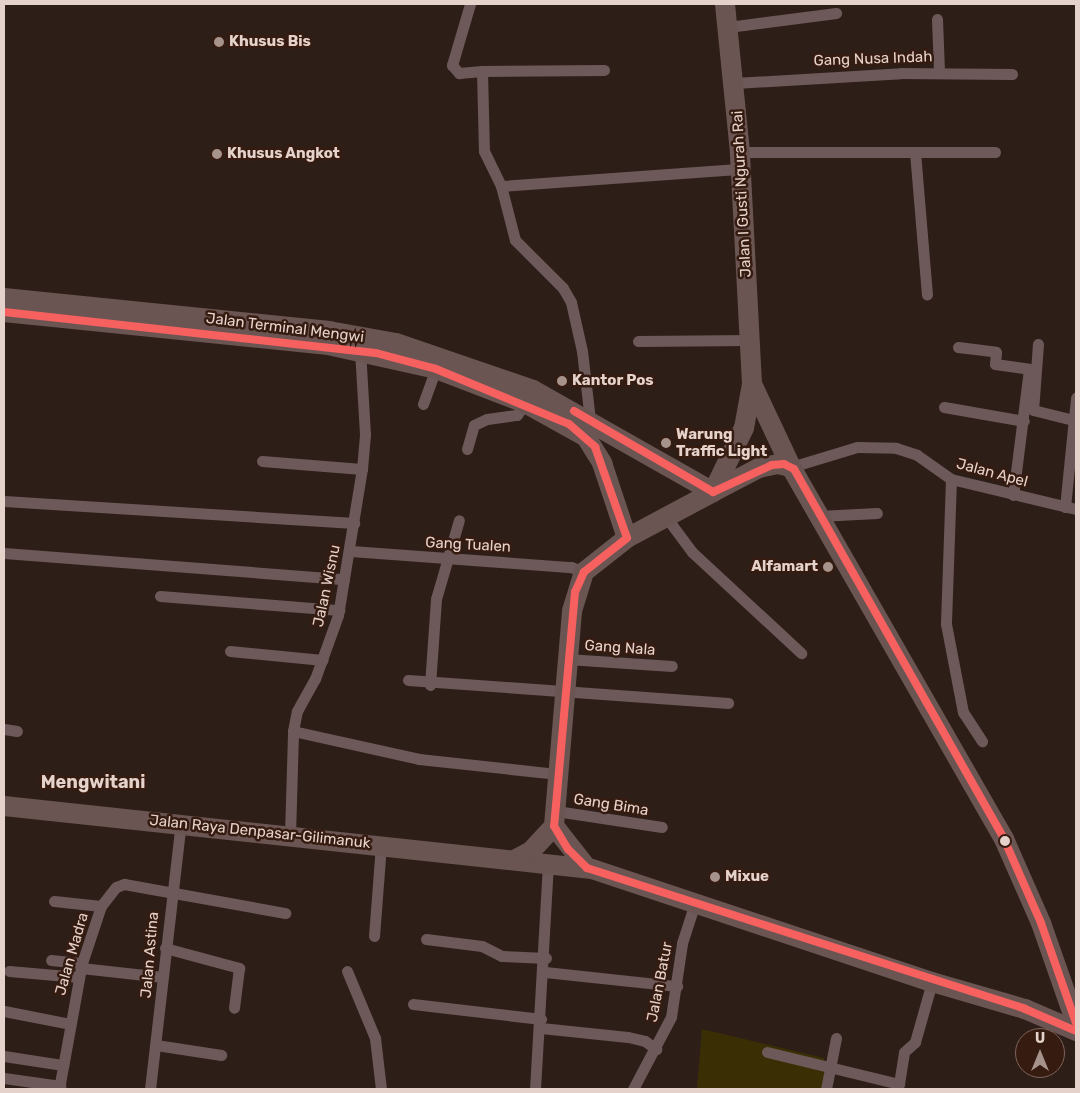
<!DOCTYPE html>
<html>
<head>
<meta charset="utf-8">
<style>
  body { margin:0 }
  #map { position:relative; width:1080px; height:1093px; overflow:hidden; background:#2e1e18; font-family:Rubik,sans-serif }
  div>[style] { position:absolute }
  .green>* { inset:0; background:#392e04 }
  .street>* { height:11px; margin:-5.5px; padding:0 5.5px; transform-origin:5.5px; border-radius:5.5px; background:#6d5959 }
  .highway>* { height:20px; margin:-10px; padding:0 10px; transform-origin:10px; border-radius:10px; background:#6a5553 }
  .bus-1>* { height:8px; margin:-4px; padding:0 4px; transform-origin:4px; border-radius:4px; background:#f6615f }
  .dots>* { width:14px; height:14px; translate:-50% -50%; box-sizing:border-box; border:2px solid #361b10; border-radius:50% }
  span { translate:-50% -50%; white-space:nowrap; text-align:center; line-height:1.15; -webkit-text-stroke:5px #361b10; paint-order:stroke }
  .poi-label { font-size:15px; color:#e5d2cb; font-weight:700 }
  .left { translate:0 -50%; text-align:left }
  .right { translate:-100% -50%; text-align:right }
  .street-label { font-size:15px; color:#e5d2cb }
  .quarter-label { font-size:18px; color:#e5d2cb; font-weight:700 }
  .frame { position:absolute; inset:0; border:5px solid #e5d2cb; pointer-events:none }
  .north { position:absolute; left:1015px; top:1028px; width:50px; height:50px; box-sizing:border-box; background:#361b10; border:1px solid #7c645b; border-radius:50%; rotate:0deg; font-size:14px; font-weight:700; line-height:20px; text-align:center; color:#e5d2cb }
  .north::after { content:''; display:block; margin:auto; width:18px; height:22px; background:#a5938c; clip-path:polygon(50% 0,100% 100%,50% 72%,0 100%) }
</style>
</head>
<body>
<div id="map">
  <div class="green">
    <i style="clip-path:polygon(702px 1029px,824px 1058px,824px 1089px,697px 1089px)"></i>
  </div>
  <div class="street">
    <i style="left:470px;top:4px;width:64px;rotate:106.4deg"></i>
    <i style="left:452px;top:65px;width:11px;rotate:49deg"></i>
    <i style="left:459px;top:73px;width:23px;rotate:-5deg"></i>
    <i style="left:482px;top:71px;width:80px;rotate:88.6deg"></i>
    <i style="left:484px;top:151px;width:39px;rotate:64deg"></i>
    <i style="left:937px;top:19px;width:53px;rotate:87.8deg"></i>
    <i style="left:728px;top:27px;width:109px;rotate:-7.4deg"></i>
    <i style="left:482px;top:71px;width:122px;rotate:-0.5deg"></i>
    <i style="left:735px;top:83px;width:166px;rotate:-3.4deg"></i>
    <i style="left:901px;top:73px;width:111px;rotate:0.5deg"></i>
    <i style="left:740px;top:152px;width:255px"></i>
    <i style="left:915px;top:152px;width:143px;rotate:85.2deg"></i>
    <i style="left:638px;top:341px;width:112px;rotate:-0.5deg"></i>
    <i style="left:1038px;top:344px;width:66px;rotate:94.3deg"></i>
    <i style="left:1033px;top:410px;width:41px;rotate:14deg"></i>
    <i style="left:958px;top:347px;width:38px;rotate:7deg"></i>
    <i style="left:996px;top:352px;width:12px;rotate:95deg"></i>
    <i style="left:995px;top:364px;width:34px;rotate:8deg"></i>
    <i style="left:1029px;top:369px;width:127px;rotate:97.2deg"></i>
    <i style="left:423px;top:404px;width:37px;rotate:-70deg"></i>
    <i style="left:944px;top:407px;width:81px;rotate:9.9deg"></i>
    <i style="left:590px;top:420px;width:69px;rotate:-96.6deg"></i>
    <i style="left:582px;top:351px;width:50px;rotate:-102.7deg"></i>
    <i style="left:571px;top:302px;width:16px;rotate:-120deg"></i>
    <i style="left:563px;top:288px;width:68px;rotate:-135deg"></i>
    <i style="left:515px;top:240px;width:56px;rotate:-104.5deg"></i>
    <i style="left:501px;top:186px;width:241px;rotate:-4.1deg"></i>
    <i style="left:467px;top:449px;width:25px;rotate:-74deg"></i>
    <i style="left:474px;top:425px;width:14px;rotate:-25deg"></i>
    <i style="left:487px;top:419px;width:30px;rotate:-8deg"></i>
    <i style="left:517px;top:415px;width:18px;rotate:-56deg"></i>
    <i style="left:262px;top:461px;width:100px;rotate:4.6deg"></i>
    <i style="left:791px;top:467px;width:69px;rotate:-16.9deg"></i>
    <i style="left:857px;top:447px;width:39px;rotate:1deg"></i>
    <i style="left:896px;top:448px;width:22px;rotate:18deg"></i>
    <i style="left:917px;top:455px;width:42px;rotate:35.2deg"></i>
    <i style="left:951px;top:479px;width:129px;rotate:13.5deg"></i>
    <i style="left:951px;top:479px;width:145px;rotate:92deg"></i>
    <i style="left:946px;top:624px;width:90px;rotate:79.1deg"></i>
    <i style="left:963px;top:712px;width:35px;rotate:57deg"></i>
    <i style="left:4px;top:501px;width:351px;rotate:3.6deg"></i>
    <i style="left:1065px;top:507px;width:110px;rotate:-84.2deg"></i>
    <i style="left:819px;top:516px;width:58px;rotate:-3deg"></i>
    <i style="left:666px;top:517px;width:44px;rotate:53.4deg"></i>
    <i style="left:692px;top:552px;width:149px;rotate:42.8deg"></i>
    <i style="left:351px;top:551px;width:221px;rotate:4.2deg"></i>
    <i style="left:571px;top:567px;width:14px;rotate:21deg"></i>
    <i style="left:4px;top:553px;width:341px;rotate:4.4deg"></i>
    <i style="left:160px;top:596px;width:180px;rotate:4.5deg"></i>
    <i style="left:230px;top:651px;width:93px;rotate:5.5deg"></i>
    <i style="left:567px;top:659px;width:105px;rotate:3.8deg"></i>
    <i style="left:408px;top:680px;width:321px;rotate:4.1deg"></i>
    <i style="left:430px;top:685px;width:86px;rotate:-86deg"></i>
    <i style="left:436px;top:599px;width:82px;rotate:-73.8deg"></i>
    <i style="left:4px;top:729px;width:13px;rotate:9deg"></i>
    <i style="left:293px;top:731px;width:129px;rotate:12.5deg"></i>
    <i style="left:419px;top:759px;width:140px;rotate:6.2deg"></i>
    <i style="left:556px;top:811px;width:107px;rotate:8.6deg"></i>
    <i style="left:290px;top:835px;width:104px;rotate:-88.3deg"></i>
    <i style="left:293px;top:731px;width:20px;rotate:-79deg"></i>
    <i style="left:297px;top:711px;width:37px;rotate:-61deg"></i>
    <i style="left:315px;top:679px;width:68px;rotate:-70.2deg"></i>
    <i style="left:338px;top:615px;width:148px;rotate:-80.7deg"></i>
    <i style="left:362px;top:469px;width:35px;rotate:-85deg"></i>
    <i style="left:365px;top:434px;width:85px;rotate:-93.4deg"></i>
    <i style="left:54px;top:901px;width:47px;rotate:6.1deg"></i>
    <i style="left:374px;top:936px;width:91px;rotate:-85.6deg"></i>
    <i style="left:426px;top:939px;width:56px;rotate:7.1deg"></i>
    <i style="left:482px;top:946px;width:22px;rotate:27deg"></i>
    <i style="left:502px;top:956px;width:44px;rotate:2.6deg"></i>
    <i style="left:165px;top:948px;width:77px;rotate:15.1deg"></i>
    <i style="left:239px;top:968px;width:40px;rotate:97.1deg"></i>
    <i style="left:51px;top:960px;width:31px;rotate:6deg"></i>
    <i style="left:81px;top:968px;width:82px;rotate:6.3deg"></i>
    <i style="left:9px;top:971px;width:69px;rotate:5deg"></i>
    <i style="left:347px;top:971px;width:73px;rotate:67.3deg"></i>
    <i style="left:375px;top:1038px;width:51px;rotate:83.3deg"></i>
    <i style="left:545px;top:972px;width:133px;rotate:6.1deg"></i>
    <i style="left:413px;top:1004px;width:129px;rotate:6.7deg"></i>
    <i style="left:4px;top:1011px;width:67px;rotate:11.1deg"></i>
    <i style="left:541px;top:1028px;width:87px;rotate:5.9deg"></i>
    <i style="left:628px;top:1037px;width:17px;rotate:13deg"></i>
    <i style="left:645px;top:1041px;width:14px;rotate:36deg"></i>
    <i style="left:156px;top:1045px;width:66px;rotate:8.7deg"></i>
    <i style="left:767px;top:1052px;width:136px;rotate:13.6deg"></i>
    <i style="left:899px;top:1084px;width:32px;rotate:-81deg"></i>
    <i style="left:904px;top:1052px;width:15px;rotate:-42deg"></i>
    <i style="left:915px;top:1042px;width:62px;rotate:-74.2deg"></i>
    <i style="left:4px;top:1056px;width:60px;rotate:8.7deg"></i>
    <i style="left:4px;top:1078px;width:57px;rotate:8.1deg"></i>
    <i style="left:59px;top:1089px;width:128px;rotate:-79.7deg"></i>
    <i style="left:82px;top:963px;width:60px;rotate:-71.6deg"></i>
    <i style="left:101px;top:906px;width:24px;rotate:-52deg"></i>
    <i style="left:116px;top:887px;width:9px;rotate:-21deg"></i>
    <i style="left:124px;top:884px;width:164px;rotate:10.2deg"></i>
    <i style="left:150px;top:1089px;width:268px;rotate:-83.4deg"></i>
    <i style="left:535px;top:1089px;width:228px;rotate:-86.7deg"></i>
    <i style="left:633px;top:1089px;width:81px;rotate:-62.2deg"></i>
    <i style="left:671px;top:1017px;width:75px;rotate:-81.5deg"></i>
    <i style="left:682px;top:943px;width:42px;rotate:-72deg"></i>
    <i style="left:826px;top:1089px;width:52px;rotate:-78.9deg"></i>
  </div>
  <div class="highway">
    <i style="left:4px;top:298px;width:327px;rotate:5.8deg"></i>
    <i style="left:329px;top:331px;width:68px;rotate:10.2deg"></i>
    <i style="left:396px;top:343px;width:145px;rotate:18.9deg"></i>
    <i style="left:533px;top:390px;width:207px;rotate:29.5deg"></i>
    <i style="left:4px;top:312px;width:326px;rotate:5.8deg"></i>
    <i style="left:328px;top:345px;width:111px;rotate:12.5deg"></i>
    <i style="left:436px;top:369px;width:95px;rotate:20.9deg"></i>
    <i style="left:525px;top:403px;width:70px;rotate:29.1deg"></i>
    <i style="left:586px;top:437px;width:31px;rotate:58deg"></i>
    <i style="left:602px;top:463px;width:79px;rotate:71.6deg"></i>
    <i style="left:752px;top:384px;width:92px;rotate:64.8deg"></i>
    <i style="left:791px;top:467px;width:429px;rotate:60.2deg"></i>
    <i style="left:1004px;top:839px;width:92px;rotate:66.2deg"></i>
    <i style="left:1041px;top:923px;width:106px;rotate:70.7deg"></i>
    <i style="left:713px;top:492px;width:71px;rotate:-64.2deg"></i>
    <i style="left:744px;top:428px;width:45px;rotate:-79.7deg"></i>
    <i style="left:752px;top:384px;width:232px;rotate:-93deg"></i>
    <i style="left:740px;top:152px;width:149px;rotate:-95.8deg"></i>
    <i style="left:4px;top:806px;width:591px;rotate:6.12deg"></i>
    <i style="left:592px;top:869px;width:358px;rotate:18.4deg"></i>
    <i style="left:932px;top:982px;width:97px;rotate:16.2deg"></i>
    <i style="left:1025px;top:1009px;width:56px;rotate:23.3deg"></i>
    <i style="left:554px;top:826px;width:53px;rotate:51.8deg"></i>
    <i style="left:516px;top:859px;width:17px;rotate:-28deg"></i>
    <i style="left:531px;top:851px;width:34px;rotate:-47deg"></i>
    <i style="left:554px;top:826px;width:216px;rotate:-85.2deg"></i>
    <i style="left:572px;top:611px;width:41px;rotate:-72.9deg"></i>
    <i style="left:584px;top:572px;width:55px;rotate:-38.3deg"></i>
    <i style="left:627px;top:538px;width:98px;rotate:-28.1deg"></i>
    <i style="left:713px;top:492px;width:52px;rotate:-27.6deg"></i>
    <i style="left:759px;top:468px;width:19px;rotate:-12deg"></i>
    <i style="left:778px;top:464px;width:13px;rotate:13deg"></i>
  </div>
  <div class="bus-1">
    <i style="left:4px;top:312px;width:374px;rotate:6.3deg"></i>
    <i style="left:376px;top:353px;width:62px;rotate:14.9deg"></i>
    <i style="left:436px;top:369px;width:144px;rotate:22.5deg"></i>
    <i style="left:569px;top:424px;width:35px;rotate:41deg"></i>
    <i style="left:595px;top:447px;width:96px;rotate:70.6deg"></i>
    <i style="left:627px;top:538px;width:55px;rotate:141.7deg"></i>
    <i style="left:584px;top:572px;width:22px;rotate:114deg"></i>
    <i style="left:575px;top:592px;width:235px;rotate:95.1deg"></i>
    <i style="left:554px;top:826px;width:27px;rotate:59deg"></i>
    <i style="left:568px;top:849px;width:27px;rotate:45deg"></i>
    <i style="left:587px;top:868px;width:460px;rotate:17.8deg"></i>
    <i style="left:1025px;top:1009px;width:56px;rotate:23.3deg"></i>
    <i style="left:574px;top:411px;width:161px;rotate:30.2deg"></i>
    <i style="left:713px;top:492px;width:65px;rotate:-24.6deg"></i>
    <i style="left:772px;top:465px;width:12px;rotate:-5deg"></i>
    <i style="left:784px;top:464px;width:11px;rotate:27deg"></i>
    <i style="left:794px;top:469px;width:425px;rotate:60.4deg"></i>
    <i style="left:1004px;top:839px;width:92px;rotate:66.2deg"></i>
    <i style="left:1041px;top:923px;width:106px;rotate:70.7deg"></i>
  </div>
  <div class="dots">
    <i style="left:219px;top:42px;background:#a5938c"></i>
    <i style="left:217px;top:154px;background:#a5938c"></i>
    <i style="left:562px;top:381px;background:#a5938c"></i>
    <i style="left:666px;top:443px;background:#a5938c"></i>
    <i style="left:828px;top:567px;background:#a5938c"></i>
    <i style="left:1005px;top:841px;background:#e5d2cb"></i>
    <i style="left:715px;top:877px;background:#a5938c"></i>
  </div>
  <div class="poi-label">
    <span class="left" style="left:229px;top:42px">Khusus Bis</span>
    <span class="left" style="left:227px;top:154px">Khusus Angkot</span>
    <span class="left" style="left:572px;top:381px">Kantor Pos</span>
    <span class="left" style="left:676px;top:443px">Warung<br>Traffic Light</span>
    <span class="right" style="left:818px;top:567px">Alfamart</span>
    <span class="left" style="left:725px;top:877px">Mixue</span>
  </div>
  <div class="street-label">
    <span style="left:873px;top:59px;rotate:-2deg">Gang Nusa Indah</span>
    <span style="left:742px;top:194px;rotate:-93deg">Jalan I Gusti Ngurah Rai</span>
    <span style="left:285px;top:328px;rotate:7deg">Jalan Terminal Mengwi</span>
    <span style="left:992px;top:473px;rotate:15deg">Jalan Apel</span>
    <span style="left:468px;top:545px;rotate:3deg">Gang Tualen</span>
    <span style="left:327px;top:586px;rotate:-78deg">Jalan Wisnu</span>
    <span style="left:620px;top:648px;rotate:4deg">Gang Nala</span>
    <span style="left:611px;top:805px;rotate:9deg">Gang Bima</span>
    <span style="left:260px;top:832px;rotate:6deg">Jalan Raya Denpasar-Gilimanuk</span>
    <span style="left:72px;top:954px;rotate:-74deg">Jalan Madra</span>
    <span style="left:150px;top:955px;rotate:-85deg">Jalan Astina</span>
    <span style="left:660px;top:982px;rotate:-79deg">Jalan Batur</span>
  </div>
  <div class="quarter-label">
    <span style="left:93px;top:782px">Mengwitani</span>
  </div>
  <div class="frame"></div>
  <div class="north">U</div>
</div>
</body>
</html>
